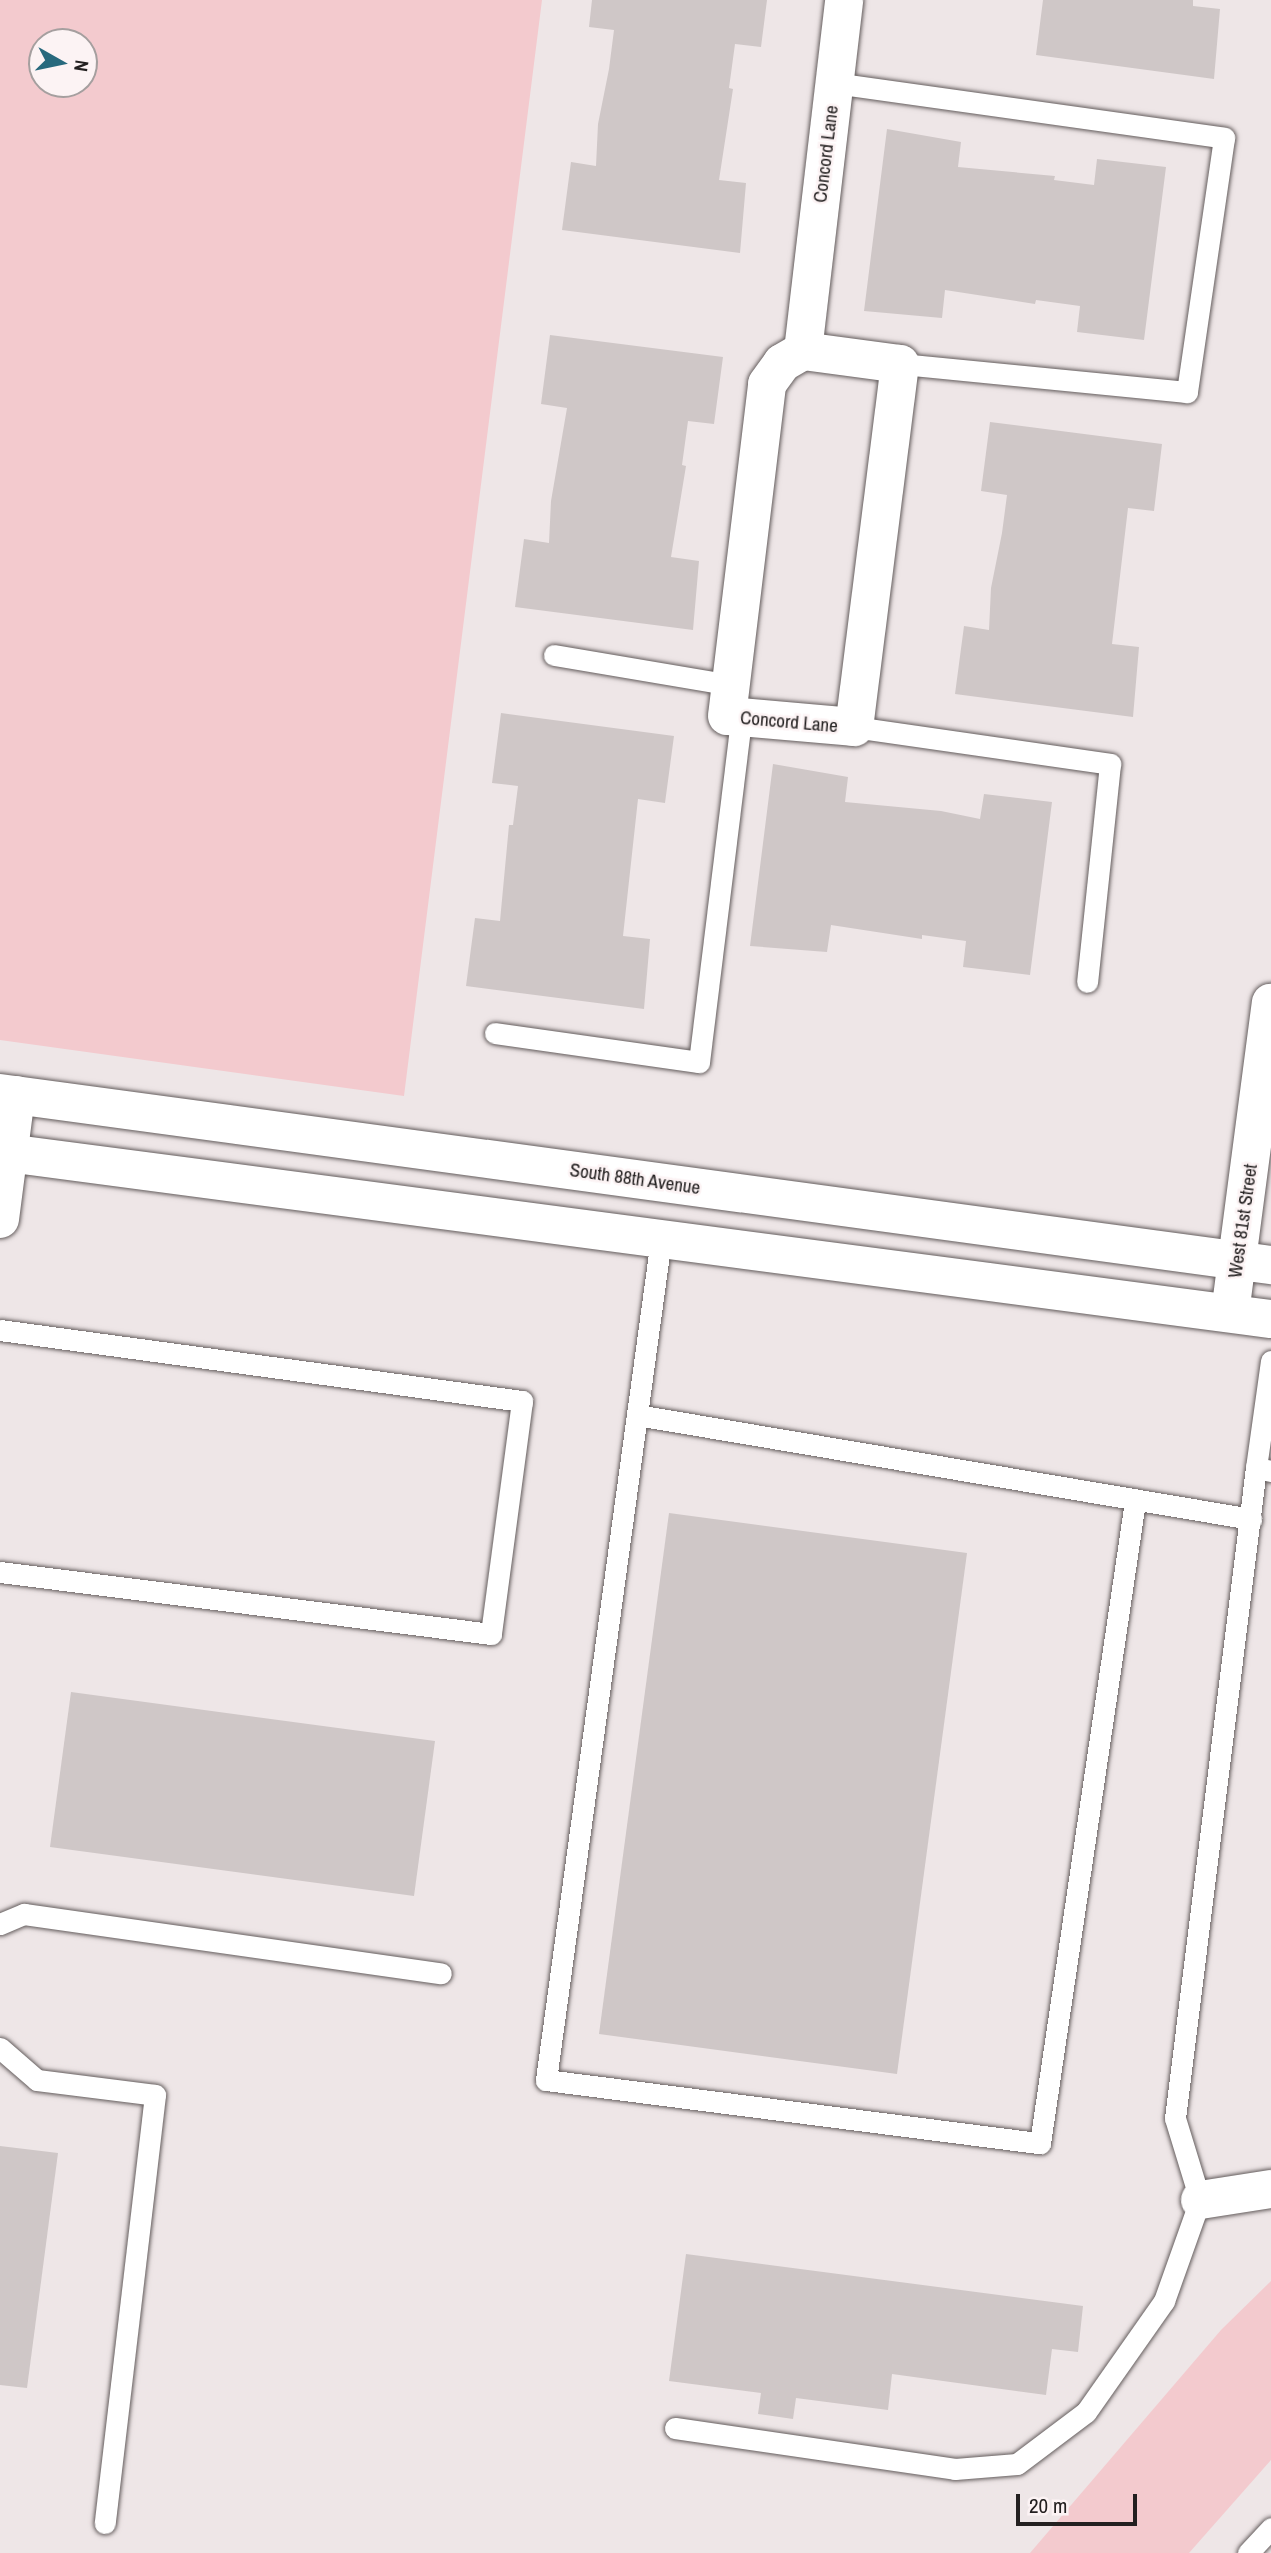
<!DOCTYPE html>
<html>
<head>
<meta charset="utf-8">
<style>
  body { margin:0 }
  #map { position:relative; width:1271px; height:2553px; overflow:hidden; background:#eee6e7; font-family:"Archivo Narrow",sans-serif }
  div>[style] { position:absolute }
  .green>* { inset:0; background:#f3cace }
  .building>* { inset:0; background:#cfc7c7 }
  .roads { filter:drop-shadow(0 0 2px #645d5d) drop-shadow(0 0 2px #645d5d) }
  .lane>* { height:21px; margin:-10.5px; padding:0 10.5px; transform-origin:10.5px; border-radius:10.5px; background:#fff }
  .street>* { height:38px; margin:-19px; padding:0 19px; transform-origin:19px; border-radius:19px; background:#fff }
  .secondary>* { height:38px; margin:-19px; padding:0 19px; transform-origin:19px; border-radius:19px; background:#fff }
  span { translate:-50% -50%; white-space:nowrap; text-align:center; line-height:1.15; -webkit-text-stroke:5px #fcf3f4; paint-order:stroke }
  .street-label { font-size:19px; color:#232020 }
  .north { position:absolute; left:28px; top:28px; width:70px; height:70px; box-sizing:border-box; background:#fcf3f4; border:2px solid #a59f9f; border-radius:50%; rotate:99deg; font-size:19px; font-weight:700; line-height:28px; text-align:center; color:#232020 }
  .north::after { content:''; display:block; margin:auto; width:24px; height:32px; background:#28697d; clip-path:polygon(50% 0,100% 100%,50% 72%,0 100%) }
  .scale { position:absolute; left:1016px; top:2494px; width:121px; height:32px; box-sizing:border-box; border:4px solid #232020; border-top:0; padding-left:9px; font-size:21px; line-height:24px; white-space:nowrap; color:#232020; -webkit-text-stroke:5px #fcf3f4; paint-order:stroke }
</style>
</head>
<body>
<div id="map">
  <div class="green">
    <i style="clip-path:polygon(evenodd,0 0,542px 0,404px 1096px,0 1040px,0 0,84px 42px,84px 84px,42px 84px,42px 42px,84px 42px)"></i>
    <i style="clip-path:polygon(1271px 2281px,1271px 2460px,1189px 2553px,1030px 2553px,1221px 2330px)"></i>
  </div>
  <div class="building">
    <i style="clip-path:polygon(592px 0,767px 0,761px 47px,735px 44px,729px 88px,733px 89px,719px 180px,746px 183px,740px 253px,562px 230px,571px 162px,596px 166px,598px 124px,609px 69px,614px 30px,589px 27px)"></i>
    <i style="clip-path:polygon(1043px 0,1193px 0,1193px 6px,1220px 9px,1214px 79px,1036px 55px)"></i>
    <i style="clip-path:polygon(887px 129px,961px 142px,958px 167px,1055px 176px,1054px 180px,1094px 185px,1097px 159px,1166px 167px,1144px 340px,1077px 332px,1080px 306px,1036px 300px,1035px 304px,945px 290px,942px 318px,864px 311px)"></i>
    <i style="clip-path:polygon(550px 335px,723px 357px,714px 424px,688px 421px,682px 465px,686px 466px,671px 557px,699px 561px,693px 630px,515px 607px,524px 539px,549px 543px,551px 501px,567px 408px,541px 404px)"></i>
    <i style="clip-path:polygon(990px 422px,1162px 444px,1154px 511px,1128px 508px,1112px 644px,1139px 647px,1133px 717px,955px 694px,964px 626px,989px 630px,991px 588px,1002px 533px,1007px 495px,981px 491px)"></i>
    <i style="clip-path:polygon(501px 713px,674px 736px,665px 803px,638px 799px,623px 936px,650px 939px,644px 1009px,466px 986px,475px 918px,500px 921px,509px 825px,513px 825px,518px 786px,492px 783px)"></i>
    <i style="clip-path:polygon(773px 764px,848px 777px,845px 802px,941px 811px,980px 819px,984px 794px,1052px 802px,1030px 975px,963px 967px,966px 941px,922px 935px,922px 939px,831px 925px,827px 952px,750px 946px)"></i>
    <i style="clip-path:polygon(669px 1513px,967px 1553px,897px 2074px,599px 2034px)"></i>
    <i style="clip-path:polygon(71px 1692px,435px 1741px,414px 1896px,50px 1847px)"></i>
    <i style="clip-path:polygon(0 2146px,58px 2153px,27px 2388px,0 2385px)"></i>
    <i style="clip-path:polygon(686px 2254px,1083px 2306px,1078px 2352px,1052px 2349px,1046px 2395px,892px 2374px,888px 2410px,796px 2398px,793px 2419px,758px 2414px,761px 2393px,669px 2381px)"></i>
  </div>
  <div class="roads">
    <div class="lane">
      <i style="left:835px;top:83px;width:393px;rotate:8deg"></i>
      <i style="left:1224px;top:138px;width:257px;rotate:98.3deg"></i>
      <i style="left:1187px;top:392px;width:288px;rotate:-174.4deg"></i>
      <i style="left:554px;top:655px;width:180px;rotate:9.6deg"></i>
      <i style="left:854px;top:727px;width:259px;rotate:8.2deg"></i>
      <i style="left:1110px;top:764px;width:219px;rotate:96deg"></i>
      <i style="left:495px;top:1033px;width:206px;rotate:8.1deg"></i>
      <i style="left:699px;top:1062px;width:347px;rotate:-83deg"></i>
      <i style="left:661px;top:1239px;width:849px;rotate:97.79deg"></i>
      <i style="left:546px;top:2080px;width:498px;rotate:7.3deg"></i>
      <i style="left:1040px;top:2143px;width:649px;rotate:-81.58deg"></i>
      <i style="left:0;top:1330px;width:527px;rotate:7.75deg"></i>
      <i style="left:522px;top:1401px;width:235px;rotate:97.6deg"></i>
      <i style="left:491px;top:1634px;width:495px;rotate:-172.8deg"></i>
      <i style="left:1271px;top:1361px;width:108px;rotate:98deg"></i>
      <i style="left:1256px;top:1468px;width:15px;rotate:11deg"></i>
      <i style="left:637px;top:1415px;width:623px;rotate:9.61deg"></i>
      <i style="left:0;top:1924px;width:26px;rotate:-23deg"></i>
      <i style="left:24px;top:1914px;width:421px;rotate:8.1deg"></i>
      <i style="left:0;top:2048px;width:49px;rotate:40.9deg"></i>
      <i style="left:37px;top:2080px;width:119px;rotate:7.2deg"></i>
      <i style="left:155px;top:2095px;width:431px;rotate:96.7deg"></i>
      <i style="left:675px;top:2428px;width:283px;rotate:8.3deg"></i>
      <i style="left:955px;top:2469px;width:62px;rotate:-4.6deg"></i>
      <i style="left:1017px;top:2464px;width:86px;rotate:-37deg"></i>
      <i style="left:1086px;top:2412px;width:136px;rotate:-54.9deg"></i>
      <i style="left:1164px;top:2301px;width:107px;rotate:-70.4deg"></i>
      <i style="left:1200px;top:2200px;width:86px;rotate:-107deg"></i>
      <i style="left:1175px;top:2118px;width:655px;rotate:-82.9deg"></i>
      <i style="left:1248px;top:2553px;width:34px;rotate:-47deg"></i>
    </div>
    <div class="street">
      <i style="left:803px;top:351px;width:98px;rotate:7.6deg"></i>
      <i style="left:900px;top:364px;width:366px;rotate:97.2deg"></i>
      <i style="left:854px;top:727px;width:127px;rotate:-175deg"></i>
      <i style="left:727px;top:716px;width:334px;rotate:-83.1deg"></i>
      <i style="left:767px;top:384px;width:26px;rotate:-54deg"></i>
      <i style="left:782px;top:363px;width:24px;rotate:-30deg"></i>
      <i style="left:803px;top:351px;width:353px;rotate:-83.3deg"></i>
      <i style="left:0;top:1219px;width:125px;rotate:-82.6deg"></i>
      <i style="left:1230px;top:1313px;width:313px;rotate:-82.5deg"></i>
      <i style="left:1200px;top:2200px;width:72px;rotate:-8.8deg"></i>
    </div>
    <div class="secondary">
      <i style="left:0;top:1093px;width:1283px;rotate:7.71deg"></i>
      <i style="left:0;top:1152px;width:1282px;rotate:7.49deg"></i>
    </div>
  </div>
  <div class="street-label">
    <span style="left:826px;top:154px;rotate:-83deg">Concord Lane</span>
    <span style="left:789px;top:722px;rotate:5deg">Concord Lane</span>
    <span style="left:635px;top:1179px;rotate:8deg">South 88th Avenue</span>
    <span style="left:1243px;top:1221px;rotate:-82deg">West 81st Street</span>
  </div>
  <div class="north">N</div>
  <div class="scale">20 m</div>
</div>
</body>
</html>
